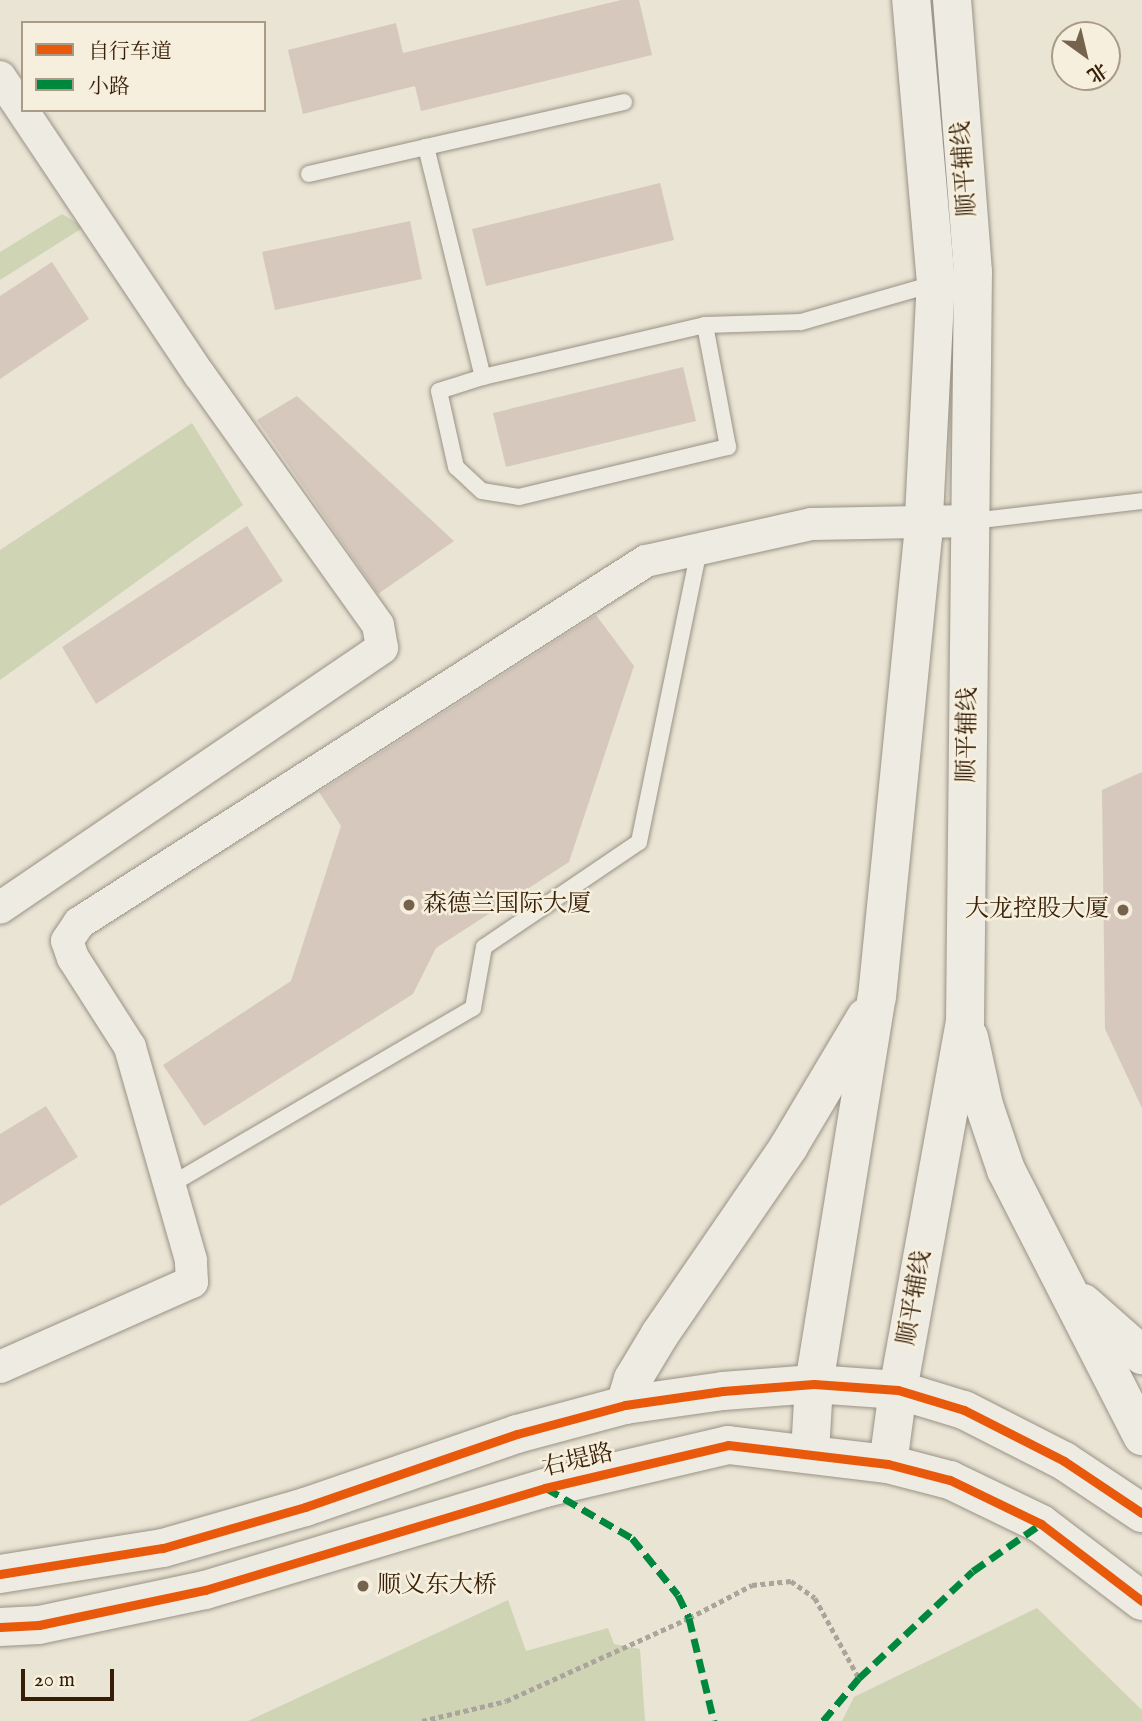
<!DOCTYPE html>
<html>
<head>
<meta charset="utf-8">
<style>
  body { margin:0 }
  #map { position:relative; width:1142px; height:1721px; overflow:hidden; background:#eae4d4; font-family:"IM FELL English","Noto Serif SC",serif }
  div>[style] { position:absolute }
  .green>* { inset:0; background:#ced4b4 }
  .building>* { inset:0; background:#d6c8bd }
  .path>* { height:4.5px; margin-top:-2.25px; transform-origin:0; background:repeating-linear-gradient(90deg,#aaa49c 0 5px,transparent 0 8.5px) }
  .roads { filter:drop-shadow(0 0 2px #999286) drop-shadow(0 0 2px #999286) }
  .lane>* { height:16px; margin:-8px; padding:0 8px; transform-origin:8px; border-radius:8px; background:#eeebe2 }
  .street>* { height:32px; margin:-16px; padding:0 16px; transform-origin:16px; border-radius:16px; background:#eeebe2 }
  .secondary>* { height:38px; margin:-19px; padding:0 19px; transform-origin:19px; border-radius:19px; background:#eeebe2 }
  .quiet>* { height:7px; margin-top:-3.5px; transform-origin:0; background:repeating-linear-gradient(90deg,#00873e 0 14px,transparent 0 21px) }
  .cycleway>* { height:9px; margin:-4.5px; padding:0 4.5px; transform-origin:4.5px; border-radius:4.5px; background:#e8590c }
  .dots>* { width:19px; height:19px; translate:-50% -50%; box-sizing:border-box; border:4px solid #f7efdd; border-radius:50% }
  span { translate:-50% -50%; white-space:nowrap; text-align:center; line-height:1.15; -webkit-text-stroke:5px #f7efdd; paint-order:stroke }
  .street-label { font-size:24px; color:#361e06 }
  .poi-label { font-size:24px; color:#361e06 }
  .left { translate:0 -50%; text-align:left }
  .right { translate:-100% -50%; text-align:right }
  .legend { position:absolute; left:21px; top:21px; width:245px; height:91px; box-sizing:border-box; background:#f7efdd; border:2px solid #aa9b87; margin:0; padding:9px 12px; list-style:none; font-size:21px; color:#361e06 }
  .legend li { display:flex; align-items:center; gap:14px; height:35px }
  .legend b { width:35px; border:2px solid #aa9b87 }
  .north { position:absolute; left:1051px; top:21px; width:70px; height:70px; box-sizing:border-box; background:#f7efdd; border:2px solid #aa9b87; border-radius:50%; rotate:146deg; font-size:19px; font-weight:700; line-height:28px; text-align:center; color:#361e06 }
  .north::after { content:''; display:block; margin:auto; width:24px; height:32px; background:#75634e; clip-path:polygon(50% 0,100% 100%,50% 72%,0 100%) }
  .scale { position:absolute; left:21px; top:1669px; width:93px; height:32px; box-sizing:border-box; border:4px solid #361e06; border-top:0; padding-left:9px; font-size:21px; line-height:24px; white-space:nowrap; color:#361e06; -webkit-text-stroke:5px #f7efdd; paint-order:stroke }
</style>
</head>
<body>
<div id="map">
  <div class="green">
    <i style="clip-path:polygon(62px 214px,84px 227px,0 280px,0 252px)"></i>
    <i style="clip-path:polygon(192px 423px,243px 505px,0 680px,0 550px)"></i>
    <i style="clip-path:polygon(508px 1600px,526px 1651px,608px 1628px,614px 1644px,640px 1649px,645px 1721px,248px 1721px)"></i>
    <i style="clip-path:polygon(1037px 1608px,1142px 1710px,1142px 1721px,842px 1721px,854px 1697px)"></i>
  </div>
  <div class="building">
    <i style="clip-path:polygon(621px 0,639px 0,652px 55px,421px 111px,415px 86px,303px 114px,288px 50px,396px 23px,403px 53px)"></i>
    <i style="clip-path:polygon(660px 183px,674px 240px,486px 286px,472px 229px)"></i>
    <i style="clip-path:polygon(410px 221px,422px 279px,275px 310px,262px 252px)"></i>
    <i style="clip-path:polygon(52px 262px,89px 319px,0 379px,0 296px)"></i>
    <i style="clip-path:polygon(683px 367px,696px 421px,506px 467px,493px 413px)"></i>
    <i style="clip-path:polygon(297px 396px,454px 541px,378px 594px,257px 420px)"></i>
    <i style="clip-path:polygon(247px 526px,283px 581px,96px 704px,62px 647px)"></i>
    <i style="clip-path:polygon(596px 615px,634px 666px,569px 862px,436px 948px,413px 994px,204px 1126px,163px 1065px,291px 981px,341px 826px,319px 792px)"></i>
    <i style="clip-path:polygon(1142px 772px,1142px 1108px,1105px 1029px,1102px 790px)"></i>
    <i style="clip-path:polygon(46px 1106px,78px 1157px,0 1206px,0 1134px)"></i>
  </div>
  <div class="path">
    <i style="left:422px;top:1721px;width:86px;rotate:-13.4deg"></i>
    <i style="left:506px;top:1701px;width:201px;rotate:-24.4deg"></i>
    <i style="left:689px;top:1618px;width:71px;rotate:-27.6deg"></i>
    <i style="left:752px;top:1585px;width:39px;rotate:-6deg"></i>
    <i style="left:791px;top:1581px;width:29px;rotate:35deg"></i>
    <i style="left:815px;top:1598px;width:91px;rotate:61.2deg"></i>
  </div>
  <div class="roads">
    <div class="lane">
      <i style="left:624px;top:102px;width:203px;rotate:167.2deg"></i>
      <i style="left:426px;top:147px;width:237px;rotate:76.1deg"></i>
      <i style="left:483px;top:377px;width:228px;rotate:-13.2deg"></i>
      <i style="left:705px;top:325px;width:96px;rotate:-1.8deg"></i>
      <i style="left:801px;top:322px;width:141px;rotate:-16deg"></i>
      <i style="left:309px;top:174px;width:120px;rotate:-13deg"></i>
      <i style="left:483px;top:377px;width:46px;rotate:162.3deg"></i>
      <i style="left:439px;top:391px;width:78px;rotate:77.4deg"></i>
      <i style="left:456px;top:467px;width:35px;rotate:43deg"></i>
      <i style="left:482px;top:491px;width:37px;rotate:9deg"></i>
      <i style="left:519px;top:497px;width:215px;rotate:-13.5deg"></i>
      <i style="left:728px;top:447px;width:124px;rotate:-100.7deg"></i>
      <i style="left:972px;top:521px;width:171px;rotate:-6.7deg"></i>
      <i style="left:170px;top:1185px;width:351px;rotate:-30.3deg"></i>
      <i style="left:473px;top:1008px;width:62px;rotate:-79.8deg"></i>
      <i style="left:484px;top:947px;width:187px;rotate:-34.1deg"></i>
      <i style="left:639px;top:842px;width:298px;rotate:-78.4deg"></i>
    </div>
    <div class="street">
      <i style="left:0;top:77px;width:358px;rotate:56.2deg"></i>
      <i style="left:199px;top:374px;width:308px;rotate:54.5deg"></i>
      <i style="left:378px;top:625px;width:23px;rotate:80deg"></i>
      <i style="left:382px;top:648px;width:462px;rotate:145.8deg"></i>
      <i style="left:0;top:1367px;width:210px;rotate:-23.9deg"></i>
      <i style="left:192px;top:1282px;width:22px;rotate:-93deg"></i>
      <i style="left:191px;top:1260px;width:222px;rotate:-106deg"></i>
      <i style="left:130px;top:1047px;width:106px;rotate:-122.6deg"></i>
      <i style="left:73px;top:958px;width:18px;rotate:-109deg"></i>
      <i style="left:67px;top:941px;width:22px;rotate:-56deg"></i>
      <i style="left:79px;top:923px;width:673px;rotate:-32.56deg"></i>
      <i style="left:646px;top:561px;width:170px;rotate:-12.6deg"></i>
      <i style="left:812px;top:524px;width:160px;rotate:-1.1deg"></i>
    </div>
    <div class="secondary">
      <i style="left:969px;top:1037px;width:70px;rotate:77.6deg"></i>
      <i style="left:984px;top:1105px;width:69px;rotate:71.3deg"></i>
      <i style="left:1006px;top:1170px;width:299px;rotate:62.9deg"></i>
      <i style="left:1083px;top:1303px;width:79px;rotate:41.4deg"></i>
      <i style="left:625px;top:1405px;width:27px;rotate:-73deg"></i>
      <i style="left:633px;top:1379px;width:52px;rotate:-59deg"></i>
      <i style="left:660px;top:1334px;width:228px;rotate:-55.5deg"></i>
      <i style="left:789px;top:1146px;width:150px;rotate:-59.2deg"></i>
      <i style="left:810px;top:1453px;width:69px;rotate:-86.7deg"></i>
      <i style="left:814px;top:1384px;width:392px;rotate:-80.8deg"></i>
      <i style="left:877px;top:997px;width:463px;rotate:-84.3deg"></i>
      <i style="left:923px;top:536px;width:253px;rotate:-87.1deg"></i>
      <i style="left:936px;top:283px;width:284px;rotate:-95deg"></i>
      <i style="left:888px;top:1464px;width:75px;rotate:-82.3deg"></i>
      <i style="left:898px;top:1390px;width:374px;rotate:-79.7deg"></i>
      <i style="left:965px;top:1022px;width:750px;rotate:-89.39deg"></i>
      <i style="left:973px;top:272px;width:273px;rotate:-94.4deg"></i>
      <i style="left:0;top:1574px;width:165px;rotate:-9.1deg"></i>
      <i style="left:163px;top:1548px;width:148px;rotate:-16.1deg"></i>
      <i style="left:305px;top:1507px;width:224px;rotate:-19deg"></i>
      <i style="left:517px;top:1434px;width:112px;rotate:-15deg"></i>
      <i style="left:625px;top:1405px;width:99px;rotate:-8.1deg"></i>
      <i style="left:723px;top:1391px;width:91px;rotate:-4.4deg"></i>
      <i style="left:814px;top:1384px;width:84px;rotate:4.1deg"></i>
      <i style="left:898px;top:1390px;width:69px;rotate:16.9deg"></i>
      <i style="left:964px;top:1410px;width:112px;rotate:27deg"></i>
      <i style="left:1064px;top:1461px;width:94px;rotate:33.7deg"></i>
      <i style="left:0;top:1627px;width:39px;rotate:-3deg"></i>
      <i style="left:39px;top:1625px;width:170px;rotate:-11.9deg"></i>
      <i style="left:205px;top:1590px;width:355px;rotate:-16.7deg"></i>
      <i style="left:545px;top:1488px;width:188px;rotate:-13.2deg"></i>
      <i style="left:728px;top:1445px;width:161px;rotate:6.8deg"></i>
      <i style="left:888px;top:1464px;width:64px;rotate:14.5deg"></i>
      <i style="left:950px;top:1480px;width:101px;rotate:25.8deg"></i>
      <i style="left:1041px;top:1524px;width:127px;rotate:37.3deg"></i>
    </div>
  </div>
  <div class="quiet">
    <i style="left:546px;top:1488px;width:99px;rotate:30.2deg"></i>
    <i style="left:632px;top:1538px;width:73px;rotate:51.1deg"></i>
    <i style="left:678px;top:1595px;width:25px;rotate:64deg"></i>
    <i style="left:689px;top:1618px;width:106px;rotate:76.4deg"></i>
    <i style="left:823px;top:1721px;width:56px;rotate:-50.1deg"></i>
    <i style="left:859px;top:1678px;width:156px;rotate:-43.2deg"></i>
    <i style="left:973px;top:1571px;width:83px;rotate:-34.7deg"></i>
  </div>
  <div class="cycleway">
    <i style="left:0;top:1574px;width:165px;rotate:-9.1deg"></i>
    <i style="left:163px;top:1548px;width:148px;rotate:-16.1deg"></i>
    <i style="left:305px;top:1507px;width:224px;rotate:-19deg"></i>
    <i style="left:517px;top:1434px;width:112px;rotate:-15deg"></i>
    <i style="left:625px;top:1405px;width:99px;rotate:-8.1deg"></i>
    <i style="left:723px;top:1391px;width:91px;rotate:-4.4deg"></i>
    <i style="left:814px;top:1384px;width:84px;rotate:4.1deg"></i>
    <i style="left:898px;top:1390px;width:69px;rotate:16.9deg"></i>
    <i style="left:964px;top:1410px;width:112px;rotate:27deg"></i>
    <i style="left:1064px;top:1461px;width:94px;rotate:33.7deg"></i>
    <i style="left:0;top:1627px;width:39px;rotate:-3deg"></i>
    <i style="left:39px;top:1625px;width:170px;rotate:-11.9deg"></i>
    <i style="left:205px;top:1590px;width:355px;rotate:-16.7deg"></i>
    <i style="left:545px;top:1488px;width:188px;rotate:-13.2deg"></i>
    <i style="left:728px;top:1445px;width:161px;rotate:6.8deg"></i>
    <i style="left:888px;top:1464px;width:64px;rotate:14.5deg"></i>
    <i style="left:950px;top:1480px;width:101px;rotate:25.8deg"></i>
    <i style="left:1041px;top:1524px;width:127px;rotate:37.3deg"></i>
  </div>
  <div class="dots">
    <i style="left:409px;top:905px;background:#75634e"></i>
    <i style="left:1123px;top:910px;background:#75634e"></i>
    <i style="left:363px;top:1586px;background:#75634e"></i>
  </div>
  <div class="street-label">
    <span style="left:965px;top:169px;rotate:-94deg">顺平辅线</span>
    <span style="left:968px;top:735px;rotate:-89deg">顺平辅线</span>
    <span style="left:915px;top:1298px;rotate:-80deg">顺平辅线</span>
    <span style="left:578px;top:1461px;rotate:-13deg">右堤路</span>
  </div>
  <div class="poi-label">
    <span class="left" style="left:423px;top:905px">森德兰国际大厦</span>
    <span class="right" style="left:1109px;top:910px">大龙控股大厦</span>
    <span class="left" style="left:377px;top:1586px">顺义东大桥</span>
  </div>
  <ul class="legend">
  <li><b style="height:9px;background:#e8590c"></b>自行车道</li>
  <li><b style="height:9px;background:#00873e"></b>小路</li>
  </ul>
  <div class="north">北</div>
  <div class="scale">20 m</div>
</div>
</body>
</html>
